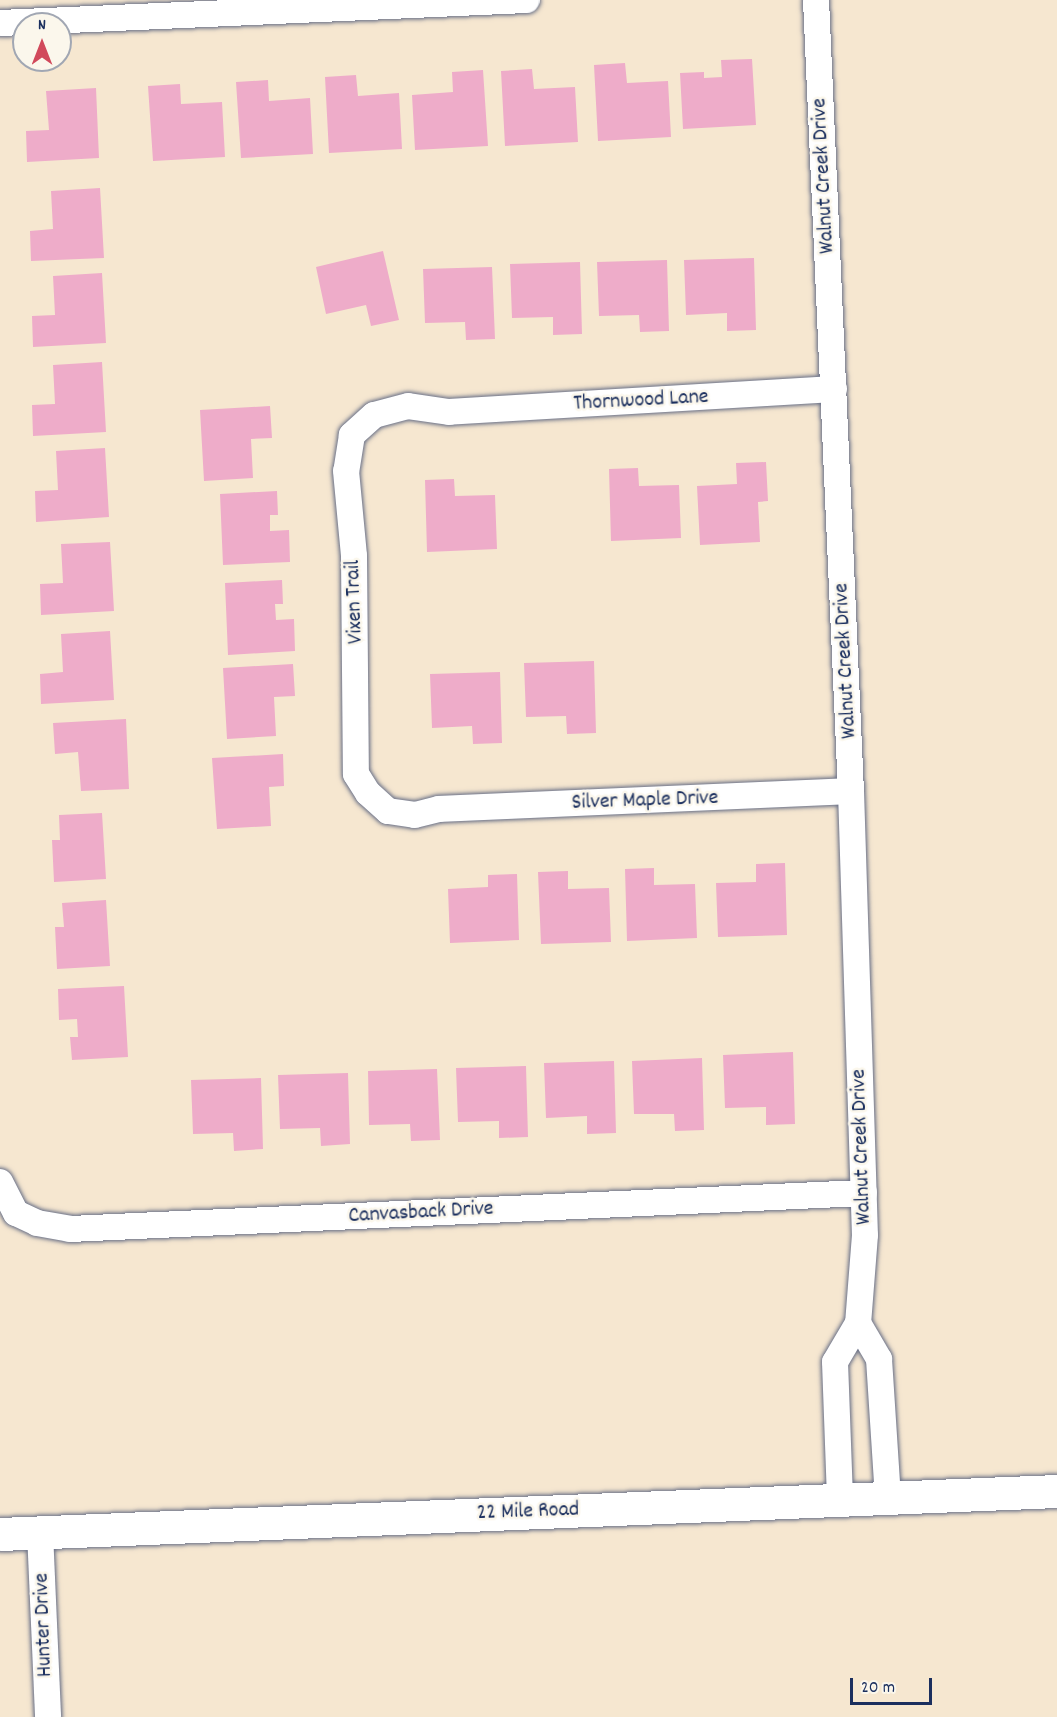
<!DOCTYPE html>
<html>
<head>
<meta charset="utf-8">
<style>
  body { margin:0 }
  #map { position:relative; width:1057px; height:1717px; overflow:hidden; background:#f6e7d0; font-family:Dekko,sans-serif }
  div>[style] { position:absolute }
  .building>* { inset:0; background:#eeacc9 }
  .roads { filter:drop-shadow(0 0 2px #686f86) drop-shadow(0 0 2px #686f86) }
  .street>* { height:26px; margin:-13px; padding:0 13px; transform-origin:13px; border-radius:13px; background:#fff }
  .secondary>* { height:33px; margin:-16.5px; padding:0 16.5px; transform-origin:16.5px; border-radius:16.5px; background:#fff }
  span { translate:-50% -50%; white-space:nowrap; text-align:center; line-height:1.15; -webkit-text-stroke:5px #fbf7ec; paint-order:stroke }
  .street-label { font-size:22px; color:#1b2f5e }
  .north { position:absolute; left:12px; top:12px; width:60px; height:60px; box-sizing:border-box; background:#fbf7ec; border:2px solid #a1a7b3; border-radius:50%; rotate:0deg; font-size:16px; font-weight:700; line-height:24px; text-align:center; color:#1b2f5e }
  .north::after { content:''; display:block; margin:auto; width:21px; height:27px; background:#d1495b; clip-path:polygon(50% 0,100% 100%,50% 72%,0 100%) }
  .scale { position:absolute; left:850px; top:1678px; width:82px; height:27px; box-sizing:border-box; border:3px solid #1b2f5e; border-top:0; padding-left:8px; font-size:18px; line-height:21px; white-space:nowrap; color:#1b2f5e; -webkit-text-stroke:4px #fbf7ec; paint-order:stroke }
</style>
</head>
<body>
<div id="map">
  <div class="building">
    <i style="clip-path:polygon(752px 59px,756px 125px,683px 129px,680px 73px,704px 72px,704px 78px,722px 77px,721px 60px)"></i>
    <i style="clip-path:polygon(625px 63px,627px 83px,668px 81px,671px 137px,598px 141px,594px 65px)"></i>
    <i style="clip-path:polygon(532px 69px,534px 89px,575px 87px,578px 142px,505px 146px,501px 71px)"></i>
    <i style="clip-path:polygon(483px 70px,488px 146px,415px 150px,412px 95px,453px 92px,452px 72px)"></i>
    <i style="clip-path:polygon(356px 75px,358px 96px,399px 93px,402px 149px,329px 153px,325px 77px)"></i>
    <i style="clip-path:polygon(268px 80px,269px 101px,310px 98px,313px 154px,241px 158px,236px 82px)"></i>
    <i style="clip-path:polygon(180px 84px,181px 104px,222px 102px,225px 157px,153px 161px,148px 86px)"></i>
    <i style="clip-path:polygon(96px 88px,99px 158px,27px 162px,26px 131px,49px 130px,46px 91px)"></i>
    <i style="clip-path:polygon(100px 188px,104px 258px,31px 261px,30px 231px,53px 229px,51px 191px)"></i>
    <i style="clip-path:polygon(383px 251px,399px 320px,371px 326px,366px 305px,326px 314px,316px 267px)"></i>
    <i style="clip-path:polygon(754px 258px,756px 330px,727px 331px,727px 313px,686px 315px,684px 260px)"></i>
    <i style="clip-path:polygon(667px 260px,669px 331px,640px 332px,639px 315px,599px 316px,597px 262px)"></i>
    <i style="clip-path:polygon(580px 262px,582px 334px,553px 335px,553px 317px,512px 318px,510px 264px)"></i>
    <i style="clip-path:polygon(492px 267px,495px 339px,466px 340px,465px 322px,425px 323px,423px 269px)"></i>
    <i style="clip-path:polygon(102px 273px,106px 343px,33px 347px,32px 316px,55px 315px,53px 276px)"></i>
    <i style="clip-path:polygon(102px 362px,106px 432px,33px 436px,32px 405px,55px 404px,53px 365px)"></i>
    <i style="clip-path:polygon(270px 406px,272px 438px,251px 439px,253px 478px,204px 481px,200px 410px)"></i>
    <i style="clip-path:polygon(105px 448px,109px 517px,36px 522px,35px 491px,58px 490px,56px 451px)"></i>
    <i style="clip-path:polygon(766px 462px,768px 501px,758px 502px,760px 542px,700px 545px,697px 486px,737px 484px,736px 463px)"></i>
    <i style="clip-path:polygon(638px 468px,639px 486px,679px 485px,681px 538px,611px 541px,609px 469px)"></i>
    <i style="clip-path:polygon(454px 479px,455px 496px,495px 495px,497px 549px,427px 552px,425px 480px)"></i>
    <i style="clip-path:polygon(277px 491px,278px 515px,270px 515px,270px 531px,289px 530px,290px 562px,223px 565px,220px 494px)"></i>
    <i style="clip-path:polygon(110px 542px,114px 611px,41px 615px,40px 584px,63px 583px,61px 544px)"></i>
    <i style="clip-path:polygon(282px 580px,283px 604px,275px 604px,276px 620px,294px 619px,295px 651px,228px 655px,225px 583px)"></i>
    <i style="clip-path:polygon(110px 631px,114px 700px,41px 704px,40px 674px,63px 672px,61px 634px)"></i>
    <i style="clip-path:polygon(594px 661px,596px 733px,567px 734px,566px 716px,526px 717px,524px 663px)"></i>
    <i style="clip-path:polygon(293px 664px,295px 696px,274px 697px,276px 736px,227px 739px,223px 668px)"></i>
    <i style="clip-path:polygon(500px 672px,502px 743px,473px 744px,472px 726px,432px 728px,430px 674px)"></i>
    <i style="clip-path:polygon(126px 719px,129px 789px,81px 791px,78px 752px,55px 754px,53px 723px)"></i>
    <i style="clip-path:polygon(283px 754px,284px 786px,269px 787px,271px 826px,217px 829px,212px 758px)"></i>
    <i style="clip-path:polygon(102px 813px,106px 879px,54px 882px,52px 840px,60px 840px,59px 815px)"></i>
    <i style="clip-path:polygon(785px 863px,787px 935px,718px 937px,716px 883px,756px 882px,756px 864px)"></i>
    <i style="clip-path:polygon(654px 868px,654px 885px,695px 884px,697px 938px,627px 941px,625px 869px)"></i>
    <i style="clip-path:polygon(568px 871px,568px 889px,609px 888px,611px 942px,541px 944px,538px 872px)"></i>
    <i style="clip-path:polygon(517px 874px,519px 940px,450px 943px,448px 889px,488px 887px,488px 875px)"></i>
    <i style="clip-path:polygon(106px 900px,110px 966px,57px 969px,55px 927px,64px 927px,62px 903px)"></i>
    <i style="clip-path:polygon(124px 986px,128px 1057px,72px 1060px,70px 1037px,78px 1037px,77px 1019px,59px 1020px,58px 989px)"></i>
    <i style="clip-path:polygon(793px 1052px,795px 1124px,766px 1125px,766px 1107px,725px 1108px,723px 1055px)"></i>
    <i style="clip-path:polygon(702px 1058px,704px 1130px,675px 1131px,674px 1114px,634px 1114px,632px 1061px)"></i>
    <i style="clip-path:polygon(614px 1061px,616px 1133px,587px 1134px,587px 1116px,546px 1118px,544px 1063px)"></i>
    <i style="clip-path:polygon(526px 1066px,528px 1137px,499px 1138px,499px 1121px,458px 1122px,456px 1068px)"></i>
    <i style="clip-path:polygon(437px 1069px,440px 1140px,411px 1141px,410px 1124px,369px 1125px,368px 1071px)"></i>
    <i style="clip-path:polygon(348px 1073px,350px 1144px,321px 1146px,320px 1128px,280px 1129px,278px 1075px)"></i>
    <i style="clip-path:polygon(261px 1078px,263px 1149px,234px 1151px,233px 1133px,193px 1134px,191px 1080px)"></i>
  </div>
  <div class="roads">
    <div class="street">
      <i style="left:816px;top:0;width:792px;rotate:87.47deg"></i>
      <i style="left:851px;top:791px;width:444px;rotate:88.2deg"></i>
      <i style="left:865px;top:1235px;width:88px;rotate:94.5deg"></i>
      <i style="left:858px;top:1323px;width:45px;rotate:120.5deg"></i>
      <i style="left:835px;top:1362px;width:136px;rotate:87.9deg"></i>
      <i style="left:0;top:23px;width:527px;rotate:-2.5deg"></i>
      <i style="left:834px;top:389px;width:386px;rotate:176.6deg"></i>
      <i style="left:449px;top:412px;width:41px;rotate:-171.7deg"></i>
      <i style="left:408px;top:406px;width:35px;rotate:165deg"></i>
      <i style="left:374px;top:415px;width:30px;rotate:138deg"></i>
      <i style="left:352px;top:435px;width:36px;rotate:99deg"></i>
      <i style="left:346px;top:471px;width:85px;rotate:84.6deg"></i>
      <i style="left:354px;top:556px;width:218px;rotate:89.5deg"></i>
      <i style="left:356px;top:774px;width:22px;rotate:58deg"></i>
      <i style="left:368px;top:793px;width:27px;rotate:42deg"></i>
      <i style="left:388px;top:811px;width:27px;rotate:8deg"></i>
      <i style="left:415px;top:815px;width:25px;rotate:-14deg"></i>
      <i style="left:439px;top:809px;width:412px;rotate:-2.5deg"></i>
      <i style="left:0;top:1182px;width:35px;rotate:63deg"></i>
      <i style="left:16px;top:1213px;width:23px;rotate:25deg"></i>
      <i style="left:37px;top:1223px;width:34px;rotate:10deg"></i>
      <i style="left:70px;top:1229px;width:795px;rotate:-2.6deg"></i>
      <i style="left:858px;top:1323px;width:42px;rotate:59.7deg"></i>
      <i style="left:879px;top:1359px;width:138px;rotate:86.3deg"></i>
      <i style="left:40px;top:1532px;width:185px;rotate:87.5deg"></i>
    </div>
    <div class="secondary">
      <i style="left:0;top:1534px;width:1058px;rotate:-2.33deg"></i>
    </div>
  </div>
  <div class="street-label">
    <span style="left:824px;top:176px;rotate:-93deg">Walnut Creek Drive</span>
    <span style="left:641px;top:401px;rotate:-3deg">Thornwood Lane</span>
    <span style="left:355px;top:602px;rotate:-92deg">Vixen Trail</span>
    <span style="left:846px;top:661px;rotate:-93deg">Walnut Creek Drive</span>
    <span style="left:645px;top:801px;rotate:-2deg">Silver Maple Drive</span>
    <span style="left:862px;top:1147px;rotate:-92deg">Walnut Creek Drive</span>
    <span style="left:421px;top:1213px;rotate:-3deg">Canvasback Drive</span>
    <span style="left:528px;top:1512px;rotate:-2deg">22 Mile Road</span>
    <span style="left:44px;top:1625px;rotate:-92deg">Hunter Drive</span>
  </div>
  <div class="north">N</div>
  <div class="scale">20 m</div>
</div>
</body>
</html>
